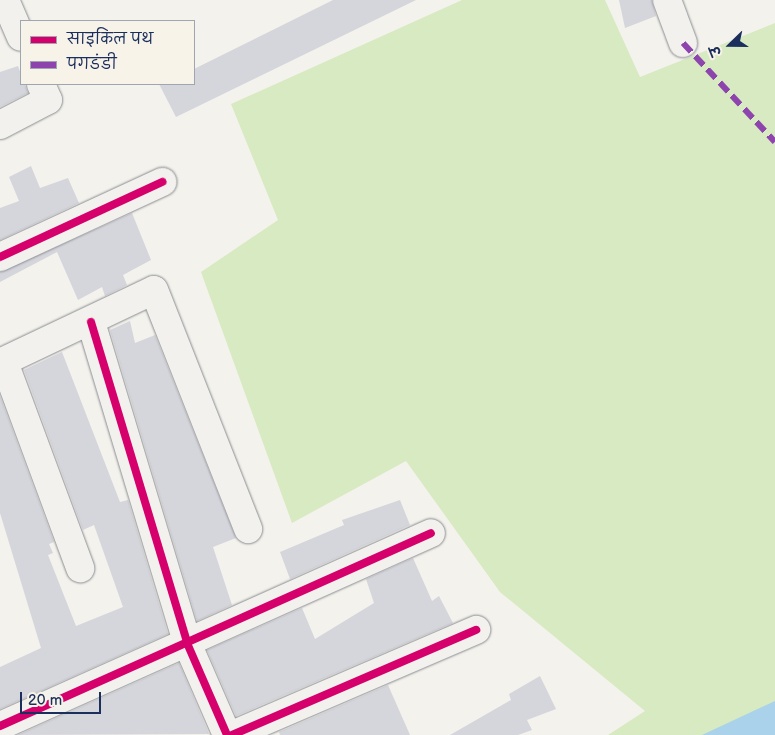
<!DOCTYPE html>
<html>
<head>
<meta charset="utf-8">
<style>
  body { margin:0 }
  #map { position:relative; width:775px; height:735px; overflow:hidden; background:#f4f2ec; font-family:"Balsamiq Sans","Playpen Sans Deva",sans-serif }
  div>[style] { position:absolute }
  .green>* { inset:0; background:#d7eac1 }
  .water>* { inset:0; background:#aad2eb }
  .building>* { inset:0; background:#d5d5dc }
  .roads { filter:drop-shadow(0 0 1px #898c92) drop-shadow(0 0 1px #898c92) }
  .minor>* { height:28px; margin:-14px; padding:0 14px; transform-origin:14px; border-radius:14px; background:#f2f1ed }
  .quiet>* { height:6px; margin-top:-3px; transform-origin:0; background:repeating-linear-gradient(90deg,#8e44ad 0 12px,transparent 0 18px) }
  .cycleway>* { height:8px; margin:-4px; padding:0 4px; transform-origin:4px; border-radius:4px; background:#d6006c }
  span { translate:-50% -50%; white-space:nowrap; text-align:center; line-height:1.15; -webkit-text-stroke:4px #f7f3e8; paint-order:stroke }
  .legend { position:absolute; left:20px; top:20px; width:175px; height:65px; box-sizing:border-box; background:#f7f3e8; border:1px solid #9fa5b1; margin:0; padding:6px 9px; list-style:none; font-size:15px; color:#1b2f5e }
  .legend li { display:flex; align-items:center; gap:10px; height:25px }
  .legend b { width:25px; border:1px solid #9fa5b1 }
  .north { position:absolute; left:705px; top:20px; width:50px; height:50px; -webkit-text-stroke:4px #f7f3e8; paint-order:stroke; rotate:248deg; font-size:14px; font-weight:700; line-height:20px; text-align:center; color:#1b2f5e }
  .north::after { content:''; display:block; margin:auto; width:18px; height:22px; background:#1b2f5e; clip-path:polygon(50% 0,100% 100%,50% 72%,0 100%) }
  .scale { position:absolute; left:20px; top:692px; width:81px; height:22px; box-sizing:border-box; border:2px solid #1b2f5e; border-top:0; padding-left:6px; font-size:15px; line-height:18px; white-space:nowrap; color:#1b2f5e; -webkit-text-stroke:4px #f7f3e8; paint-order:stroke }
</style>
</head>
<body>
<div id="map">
  <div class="green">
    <i style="clip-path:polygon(462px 0,605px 0,640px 77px,775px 23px,775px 735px,608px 735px,645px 711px,500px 592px,406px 461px,292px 523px,201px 272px,278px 220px,231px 104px)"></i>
  </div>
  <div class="water">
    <i style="clip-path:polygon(775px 701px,775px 735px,702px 735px)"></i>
  </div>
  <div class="building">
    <i style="clip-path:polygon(333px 0,416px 0,176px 117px,159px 84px,194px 84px,194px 69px)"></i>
    <i style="clip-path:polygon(619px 0,652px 0,656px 16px,625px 28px)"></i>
    <i style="clip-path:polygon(18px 66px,28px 93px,0 107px,0 72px)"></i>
    <i style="clip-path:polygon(31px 166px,40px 188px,68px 178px,79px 203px,0 240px,0 208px,19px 201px,9px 177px)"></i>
    <i style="clip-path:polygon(132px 213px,151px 260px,123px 275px,127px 285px,105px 296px,102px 287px,78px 300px,57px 252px,0 282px,0 272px)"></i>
    <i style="clip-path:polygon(130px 321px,135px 343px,155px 335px,236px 538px,213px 547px,232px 605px,197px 621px,110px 330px)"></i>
    <i style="clip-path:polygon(62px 352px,120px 502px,128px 500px,168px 634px,0 709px,0 667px,41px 648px,0 513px,0 396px,54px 542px,49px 544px,53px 553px,48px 555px,76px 626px,123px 607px,94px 525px,83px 530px,24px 370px)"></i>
    <i style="clip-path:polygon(400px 500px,410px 525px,290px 579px,280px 552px,344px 525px,342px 520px)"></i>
    <i style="clip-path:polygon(413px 558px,432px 601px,439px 596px,453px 623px,236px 716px,207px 650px,302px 608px,315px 639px,374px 603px,366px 579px)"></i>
    <i style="clip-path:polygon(179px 663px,209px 734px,18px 735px)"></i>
    <i style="clip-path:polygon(540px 676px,556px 709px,527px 720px,532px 730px,518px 735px,450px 735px,511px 700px,509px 694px)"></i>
    <i style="clip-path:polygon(388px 685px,410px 735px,280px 735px,279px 732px)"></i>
  </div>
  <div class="roads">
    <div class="minor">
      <i style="left:5px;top:0;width:40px;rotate:66.6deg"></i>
      <i style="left:667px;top:0;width:46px;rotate:69.6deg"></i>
      <i style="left:0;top:125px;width:54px;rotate:-27.5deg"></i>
      <i style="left:48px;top:100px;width:17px;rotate:-114deg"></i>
      <i style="left:0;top:257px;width:179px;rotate:-24.8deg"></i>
      <i style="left:91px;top:322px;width:335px;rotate:73.3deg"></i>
      <i style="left:187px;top:643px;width:100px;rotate:66.5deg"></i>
      <i style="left:4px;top:362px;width:220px;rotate:69.7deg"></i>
      <i style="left:0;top:363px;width:170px;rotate:-25.4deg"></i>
      <i style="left:154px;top:290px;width:257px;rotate:68.5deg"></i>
      <i style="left:0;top:726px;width:472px;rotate:-24.1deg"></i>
      <i style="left:232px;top:735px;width:266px;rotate:-23.3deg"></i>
    </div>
  </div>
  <div class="quiet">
    <i style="left:683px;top:43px;width:135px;rotate:47.1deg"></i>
  </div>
  <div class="cycleway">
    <i style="left:0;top:257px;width:179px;rotate:-24.8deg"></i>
    <i style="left:91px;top:322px;width:335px;rotate:73.3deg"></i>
    <i style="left:187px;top:643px;width:100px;rotate:66.5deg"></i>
    <i style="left:0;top:726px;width:472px;rotate:-24.1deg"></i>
    <i style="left:232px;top:735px;width:266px;rotate:-23.3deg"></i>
  </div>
  <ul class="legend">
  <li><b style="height:6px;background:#d6006c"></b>साइकिल पथ</li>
  <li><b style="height:6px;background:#8e44ad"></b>पगडंडी</li>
  </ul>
  <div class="north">उ</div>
  <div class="scale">20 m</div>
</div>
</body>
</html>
